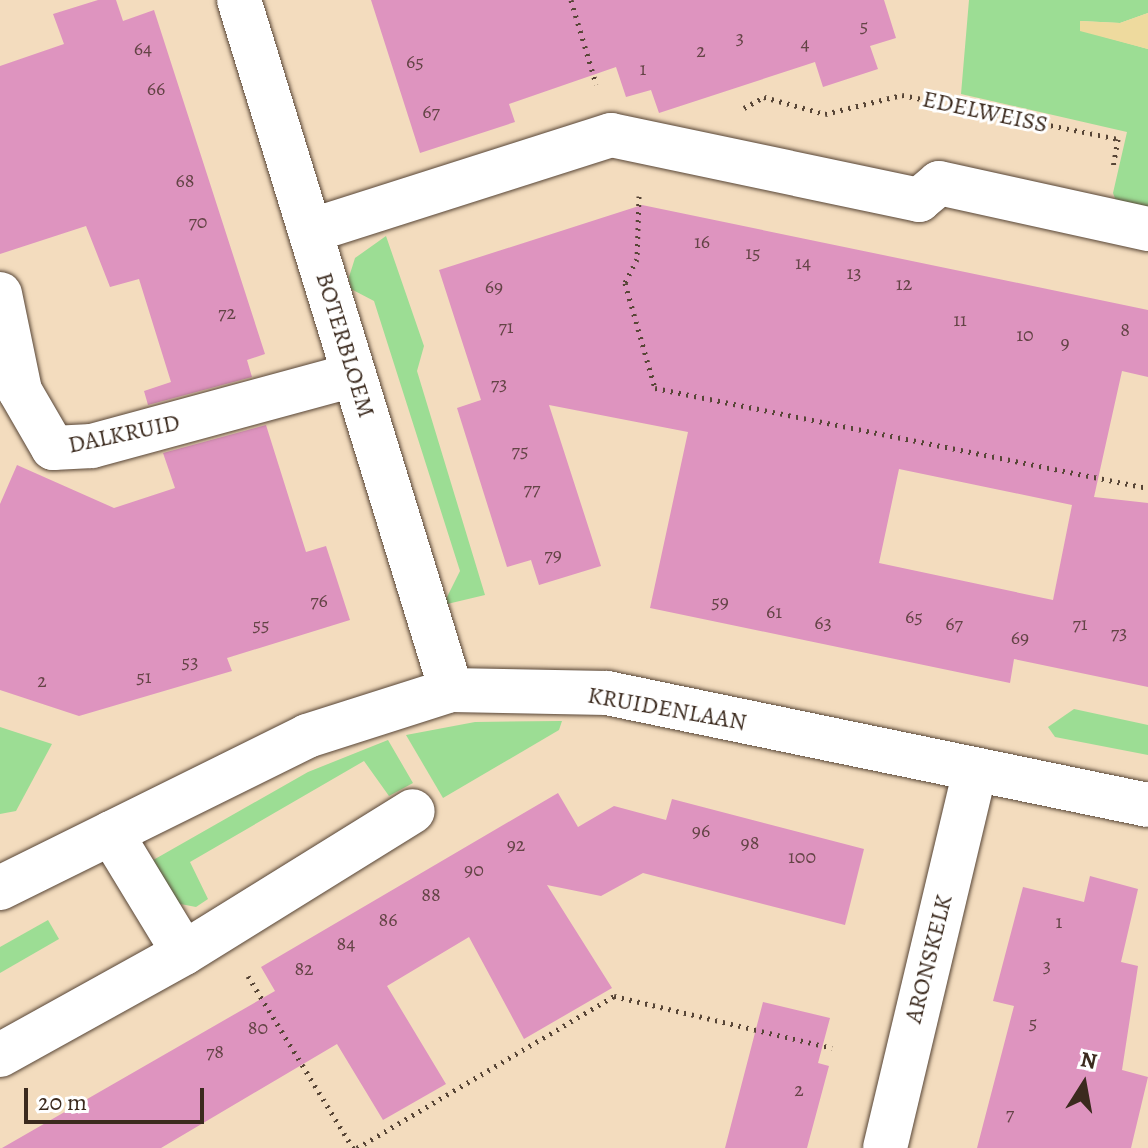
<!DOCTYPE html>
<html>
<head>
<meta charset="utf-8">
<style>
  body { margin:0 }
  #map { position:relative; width:1148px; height:1148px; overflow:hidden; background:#f3dcbe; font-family:Alegreya,serif }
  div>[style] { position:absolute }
  .green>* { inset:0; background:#9cdd94 }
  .sand>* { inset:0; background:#eeda9e }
  .building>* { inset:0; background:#de94bf }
  .path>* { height:5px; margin-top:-2.5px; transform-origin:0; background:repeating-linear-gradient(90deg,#574536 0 2px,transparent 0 8px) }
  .roads { filter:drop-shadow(0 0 2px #574536) drop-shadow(0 0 2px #574536) }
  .minor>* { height:44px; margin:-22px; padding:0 22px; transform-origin:22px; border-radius:22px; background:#fff }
  .tertiary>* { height:44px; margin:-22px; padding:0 22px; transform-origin:22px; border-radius:22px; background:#fff }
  span { translate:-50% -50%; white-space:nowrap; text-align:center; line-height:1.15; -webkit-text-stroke:6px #fff; paint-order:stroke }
  .number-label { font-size:20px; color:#644446 }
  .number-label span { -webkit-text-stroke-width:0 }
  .street-label { font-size:24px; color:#3b2a1e }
  .north { position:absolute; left:1044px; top:1044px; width:80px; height:80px; -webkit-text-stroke:6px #fff; paint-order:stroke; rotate:11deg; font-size:22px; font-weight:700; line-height:32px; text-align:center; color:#3b2a1e }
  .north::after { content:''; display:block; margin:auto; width:28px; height:36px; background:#3b2a1e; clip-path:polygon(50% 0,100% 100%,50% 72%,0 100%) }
  .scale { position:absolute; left:24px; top:1088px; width:180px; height:36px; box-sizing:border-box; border:4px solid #3b2a1e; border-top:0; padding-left:10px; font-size:24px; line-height:28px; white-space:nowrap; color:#3b2a1e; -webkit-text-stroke:6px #fff; paint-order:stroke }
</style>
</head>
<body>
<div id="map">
  <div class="green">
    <i style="clip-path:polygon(969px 0,1148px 0,1148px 13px,1120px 23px,1081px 21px,1080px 30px,1148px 49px,1148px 218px,1120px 212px,1113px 193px,1127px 132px,961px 94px)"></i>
    <i style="clip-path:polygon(386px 236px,424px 346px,417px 371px,485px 595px,443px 605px,460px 571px,374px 301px,351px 289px,349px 277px,355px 258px)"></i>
    <i style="clip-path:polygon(1074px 709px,1148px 725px,1148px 755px,1055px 737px,1048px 727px)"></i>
    <i style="clip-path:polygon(562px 721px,559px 730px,443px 798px,406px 735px,475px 722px)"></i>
    <i style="clip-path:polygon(0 727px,52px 744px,16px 811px,0 814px)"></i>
    <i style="clip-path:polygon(388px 740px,413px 783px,389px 796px,364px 761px,190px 862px,208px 899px,196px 907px,170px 902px,148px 863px,308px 772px)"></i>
    <i style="clip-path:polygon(48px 920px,59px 939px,0 973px,0 947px)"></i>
  </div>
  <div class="sand">
    <i style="clip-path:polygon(1148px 13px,1148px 49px,1080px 31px,1080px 21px,1120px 23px)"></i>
  </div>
  <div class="building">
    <i style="clip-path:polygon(98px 0,116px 0,123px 21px,154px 10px,265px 354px,247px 360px,252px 377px,148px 405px,144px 391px,171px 382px,139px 279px,110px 287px,86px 226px,0 254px,0 66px,64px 44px,53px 14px)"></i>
    <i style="clip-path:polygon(371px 0,884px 0,896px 38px,870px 46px,878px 69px,823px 87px,815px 62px,659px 113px,651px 90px,626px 97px,616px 67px,509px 104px,515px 122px,420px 153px)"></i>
    <i style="clip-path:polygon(evenodd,642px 205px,1148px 310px,1148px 377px,1122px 371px,1094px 497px,1148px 503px,1148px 687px,1014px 659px,1010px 683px,650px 608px,688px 432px,549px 405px,601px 566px,539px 585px,531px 560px,507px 567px,457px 408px,481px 400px,439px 270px,642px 205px,899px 469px,1072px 505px,1053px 600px,879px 563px,899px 469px)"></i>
    <i style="clip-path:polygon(266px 425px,306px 552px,326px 546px,350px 620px,227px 658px,232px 671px,79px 716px,0 690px,0 504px,17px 465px,114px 508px,175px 488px,163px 453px)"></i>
    <i style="clip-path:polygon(558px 793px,578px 827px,614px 806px,666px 820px,672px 799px,864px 849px,845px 925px,643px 873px,601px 896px,547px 885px,612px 988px,524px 1039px,469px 937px,387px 986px,446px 1084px,383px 1120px,337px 1044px,161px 1148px,2px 1148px,275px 991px,261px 967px)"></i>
    <i style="clip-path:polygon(1090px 876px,1138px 889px,1121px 962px,1138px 966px,1122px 1070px,1148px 1077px,1131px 1148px,977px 1148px,1014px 1006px,993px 1001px,1023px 887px,1084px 902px)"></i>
    <i style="clip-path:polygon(763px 1002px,830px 1018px,818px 1063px,829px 1066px,807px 1148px,725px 1148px)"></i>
  </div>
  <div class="path">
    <i style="left:571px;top:0;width:88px;rotate:73.4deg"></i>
    <i style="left:744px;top:108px;width:23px;rotate:-29deg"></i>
    <i style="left:764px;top:97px;width:63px;rotate:15.6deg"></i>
    <i style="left:825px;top:114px;width:79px;rotate:-13.9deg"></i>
    <i style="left:902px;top:95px;width:220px;rotate:11.5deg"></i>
    <i style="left:1118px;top:139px;width:28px;rotate:100deg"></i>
    <i style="left:639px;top:196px;width:63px;rotate:91.8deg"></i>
    <i style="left:637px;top:259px;width:27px;rotate:117deg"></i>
    <i style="left:625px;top:283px;width:109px;rotate:74.1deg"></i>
    <i style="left:655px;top:388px;width:503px;rotate:11.47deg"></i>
    <i style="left:248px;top:976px;width:202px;rotate:58.6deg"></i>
    <i style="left:357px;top:1148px;width:299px;rotate:-30.6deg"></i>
    <i style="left:614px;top:996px;width:224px;rotate:13.4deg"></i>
  </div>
  <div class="roads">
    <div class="minor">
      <i style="left:239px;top:0;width:722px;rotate:72.92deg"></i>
      <i style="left:310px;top:231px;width:316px;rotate:-17.7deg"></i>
      <i style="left:611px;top:135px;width:315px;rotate:11.9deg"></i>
      <i style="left:919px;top:200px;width:26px;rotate:-40deg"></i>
      <i style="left:939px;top:183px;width:214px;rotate:12.4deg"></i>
      <i style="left:0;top:294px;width:99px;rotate:78.3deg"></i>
      <i style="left:20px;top:391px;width:66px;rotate:59.9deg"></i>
      <i style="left:53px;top:448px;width:39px;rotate:-3deg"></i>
      <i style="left:92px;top:446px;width:271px;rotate:-15.2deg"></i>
      <i style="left:111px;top:833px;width:140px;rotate:58.7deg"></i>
      <i style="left:0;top:1055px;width:210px;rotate:-29deg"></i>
      <i style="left:184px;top:953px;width:269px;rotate:-31.8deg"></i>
      <i style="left:885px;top:1148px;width:388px;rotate:-76.6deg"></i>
    </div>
    <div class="tertiary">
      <i style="left:0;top:888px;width:343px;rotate:-26.3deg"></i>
      <i style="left:307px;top:736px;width:151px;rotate:-17.7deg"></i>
      <i style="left:451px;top:690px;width:156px;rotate:1.1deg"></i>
      <i style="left:607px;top:693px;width:552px;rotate:11.7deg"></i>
    </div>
  </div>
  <div class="number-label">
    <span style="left:864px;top:25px">5</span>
    <span style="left:740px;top:37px">3</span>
    <span style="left:805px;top:43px">4</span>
    <span style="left:143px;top:48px">64</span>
    <span style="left:701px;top:50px">2</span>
    <span style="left:415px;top:61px">65</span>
    <span style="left:643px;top:68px">1</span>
    <span style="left:156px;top:88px">66</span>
    <span style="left:431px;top:111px">67</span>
    <span style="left:185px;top:180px">68</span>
    <span style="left:198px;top:221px">70</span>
    <span style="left:702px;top:241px">16</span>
    <span style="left:753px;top:252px">15</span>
    <span style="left:803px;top:262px">14</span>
    <span style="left:854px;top:272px">13</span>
    <span style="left:904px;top:283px">12</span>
    <span style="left:494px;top:286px">69</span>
    <span style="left:227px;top:312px">72</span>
    <span style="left:960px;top:319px">11</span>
    <span style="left:506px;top:326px">71</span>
    <span style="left:1125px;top:329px">8</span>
    <span style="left:1025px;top:334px">10</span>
    <span style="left:1065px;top:342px">9</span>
    <span style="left:499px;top:383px">73</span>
    <span style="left:520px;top:450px">75</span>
    <span style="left:532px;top:488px">77</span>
    <span style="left:553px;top:554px">79</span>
    <span style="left:319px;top:600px">76</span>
    <span style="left:720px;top:601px">59</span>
    <span style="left:774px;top:611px">61</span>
    <span style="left:914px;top:616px">65</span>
    <span style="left:823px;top:622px">63</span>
    <span style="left:954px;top:623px">67</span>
    <span style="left:1080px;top:623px">71</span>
    <span style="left:261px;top:624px">55</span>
    <span style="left:1119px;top:632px">73</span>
    <span style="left:1020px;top:637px">69</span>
    <span style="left:190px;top:661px">53</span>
    <span style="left:144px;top:676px">51</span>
    <span style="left:42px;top:680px">2</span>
    <span style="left:701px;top:830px">96</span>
    <span style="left:750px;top:842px">98</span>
    <span style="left:516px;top:844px">92</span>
    <span style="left:802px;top:856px">100</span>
    <span style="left:474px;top:869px">90</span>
    <span style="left:431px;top:894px">88</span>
    <span style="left:388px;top:919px">86</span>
    <span style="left:1059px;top:921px">1</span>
    <span style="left:346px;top:943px">84</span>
    <span style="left:1047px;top:965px">3</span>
    <span style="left:304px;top:968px">82</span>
    <span style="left:1033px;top:1022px">5</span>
    <span style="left:258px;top:1027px">80</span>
    <span style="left:215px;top:1051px">78</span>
    <span style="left:799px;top:1089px">2</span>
    <span style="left:1010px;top:1113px">7</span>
  </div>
  <div class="street-label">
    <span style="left:985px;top:112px;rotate:12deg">EDELWEISS</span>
    <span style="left:345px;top:345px;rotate:73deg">BOTERBLOEM</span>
    <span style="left:124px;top:434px;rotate:-12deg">DALKRUID</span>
    <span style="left:667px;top:709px;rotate:10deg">KRUIDENLAAN</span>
    <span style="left:929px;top:959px;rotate:-76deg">ARONSKELK</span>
  </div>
  <div class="north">N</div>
  <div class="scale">20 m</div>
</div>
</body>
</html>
